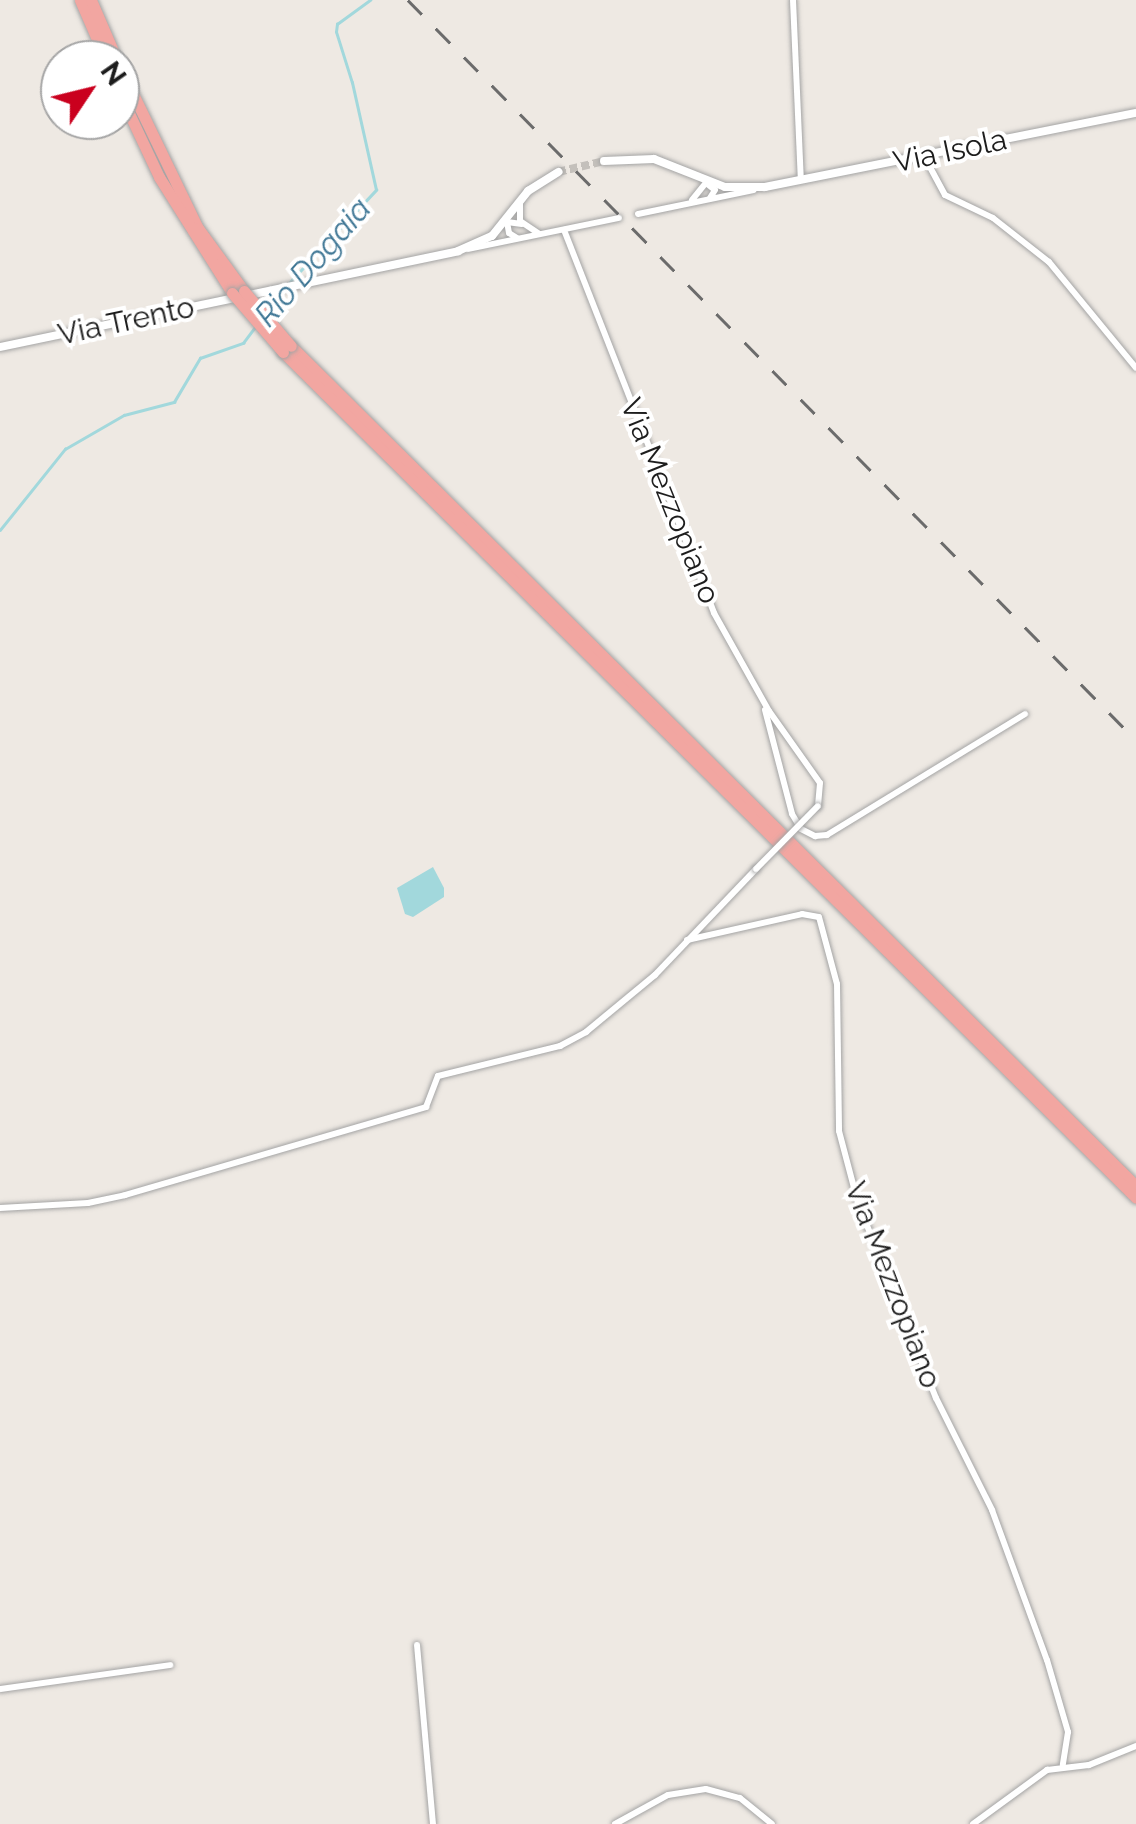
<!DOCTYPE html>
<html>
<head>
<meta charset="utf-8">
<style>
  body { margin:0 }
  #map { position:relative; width:1136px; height:1824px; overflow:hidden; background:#eee9e3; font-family:Raleway,sans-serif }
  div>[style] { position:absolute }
  .water>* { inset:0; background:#a2d8dc }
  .stream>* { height:2.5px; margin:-1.25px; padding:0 1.25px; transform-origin:1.25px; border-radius:1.25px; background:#a2d8dc }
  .tertiary-tunnel>* { height:8px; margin-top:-4px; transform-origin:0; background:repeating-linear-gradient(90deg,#c4c0bb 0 8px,transparent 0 12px) }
  .roads { filter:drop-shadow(0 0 2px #a4a4a4) drop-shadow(0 0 2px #a4a4a4) }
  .minor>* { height:6px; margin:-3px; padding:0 3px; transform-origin:3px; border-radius:3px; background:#fff }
  .tertiary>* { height:8px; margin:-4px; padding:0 4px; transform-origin:4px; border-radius:4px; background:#fff }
  .trunk>* { height:11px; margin:-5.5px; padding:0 5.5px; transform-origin:5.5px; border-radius:5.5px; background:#f2a6a1 }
  .rail>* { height:2.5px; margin-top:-1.25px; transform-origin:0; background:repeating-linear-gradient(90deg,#6b6b6b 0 20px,transparent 0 40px) }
  .bridges { filter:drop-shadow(0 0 2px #a4a4a4) drop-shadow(0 0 2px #a4a4a4) }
  .minor-bridge>* { height:6px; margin:-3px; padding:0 3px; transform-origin:3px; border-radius:3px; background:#fff }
  .trunk-bridge>* { height:11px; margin:-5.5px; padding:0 5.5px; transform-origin:5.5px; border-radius:5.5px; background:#f2a6a1 }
  span { translate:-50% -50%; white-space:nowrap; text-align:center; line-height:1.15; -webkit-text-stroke:8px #fff; paint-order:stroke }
  .street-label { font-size:30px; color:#1d1d1d }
  .water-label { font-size:32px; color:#417896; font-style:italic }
  .north { position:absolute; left:40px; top:40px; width:100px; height:100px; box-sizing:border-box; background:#fff; border:2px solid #a5a5a5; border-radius:50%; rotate:55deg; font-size:28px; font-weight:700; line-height:40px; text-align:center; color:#1d1d1d }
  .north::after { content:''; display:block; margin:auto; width:35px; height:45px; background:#ca001e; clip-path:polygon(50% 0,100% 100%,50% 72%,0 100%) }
</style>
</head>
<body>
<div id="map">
  <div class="water">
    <i style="clip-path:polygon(433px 867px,444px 888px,444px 897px,413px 917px,405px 914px,397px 888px)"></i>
  </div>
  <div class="stream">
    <i style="left:288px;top:284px;width:129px;rotate:-46.9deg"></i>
    <i style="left:376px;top:190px;width:110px;rotate:-102.6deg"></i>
    <i style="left:352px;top:83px;width:53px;rotate:-107.4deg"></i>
    <i style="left:336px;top:32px;width:8px;rotate:-83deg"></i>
    <i style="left:337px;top:24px;width:41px;rotate:-36deg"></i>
    <i style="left:267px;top:312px;width:27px;rotate:-54deg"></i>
    <i style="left:0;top:530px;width:104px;rotate:-51.3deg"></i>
    <i style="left:65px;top:449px;width:68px;rotate:-30deg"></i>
    <i style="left:124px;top:415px;width:52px;rotate:-14.6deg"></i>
    <i style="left:174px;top:402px;width:51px;rotate:-59.4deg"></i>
    <i style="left:200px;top:358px;width:46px;rotate:-19.2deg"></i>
    <i style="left:243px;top:343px;width:21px;rotate:-53deg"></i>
  </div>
  <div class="tertiary-tunnel">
    <i style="left:558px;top:172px;width:47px;rotate:-13.4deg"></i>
  </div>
  <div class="roads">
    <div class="minor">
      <i style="left:793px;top:0;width:180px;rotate:87.5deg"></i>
      <i style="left:924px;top:156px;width:44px;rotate:61.7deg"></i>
      <i style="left:945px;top:195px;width:53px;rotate:25.6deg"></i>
      <i style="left:993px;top:218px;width:71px;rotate:38.2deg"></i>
      <i style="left:1049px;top:262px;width:137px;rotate:50.6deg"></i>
      <i style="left:692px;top:200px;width:22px;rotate:-51deg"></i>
      <i style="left:706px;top:183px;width:11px;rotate:38deg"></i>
      <i style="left:715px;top:190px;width:9px;rotate:122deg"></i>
      <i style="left:520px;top:204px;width:17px;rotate:90deg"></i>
      <i style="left:520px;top:221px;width:23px;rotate:34deg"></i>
      <i style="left:638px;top:214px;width:118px;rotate:-11.7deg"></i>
      <i style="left:564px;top:230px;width:411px;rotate:68.6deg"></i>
      <i style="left:714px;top:613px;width:112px;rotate:60.7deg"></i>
      <i style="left:769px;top:711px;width:88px;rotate:54.7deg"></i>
      <i style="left:820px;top:783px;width:23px;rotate:95deg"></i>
      <i style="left:517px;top:238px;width:9px;rotate:-148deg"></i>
      <i style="left:509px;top:233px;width:11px;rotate:-100deg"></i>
      <i style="left:507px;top:222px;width:15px;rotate:8deg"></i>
      <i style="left:468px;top:249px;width:154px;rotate:-11.6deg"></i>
      <i style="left:765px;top:710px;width:107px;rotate:75.4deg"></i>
      <i style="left:792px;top:814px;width:17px;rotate:59deg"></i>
      <i style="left:801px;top:829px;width:16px;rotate:27deg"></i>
      <i style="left:815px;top:836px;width:12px;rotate:-5deg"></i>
      <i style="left:827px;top:835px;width:232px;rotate:-31.4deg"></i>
      <i style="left:687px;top:940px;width:118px;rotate:-12.7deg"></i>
      <i style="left:802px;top:914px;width:17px;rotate:10deg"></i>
      <i style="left:819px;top:917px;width:69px;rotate:75deg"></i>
      <i style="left:837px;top:984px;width:147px;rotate:89.2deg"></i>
      <i style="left:839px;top:1131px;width:74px;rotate:75.2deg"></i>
      <i style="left:858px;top:1203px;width:210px;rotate:68.2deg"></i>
      <i style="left:936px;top:1398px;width:125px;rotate:63.4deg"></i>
      <i style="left:992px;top:1510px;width:160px;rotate:69.9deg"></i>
      <i style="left:1047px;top:1660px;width:75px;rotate:73.7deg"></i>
      <i style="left:1068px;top:1732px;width:33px;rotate:99deg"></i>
      <i style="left:0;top:1208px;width:88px;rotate:-3.3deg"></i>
      <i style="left:88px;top:1203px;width:38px;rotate:-12deg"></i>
      <i style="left:125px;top:1195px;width:314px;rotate:-16.3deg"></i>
      <i style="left:426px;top:1107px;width:33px;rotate:-69deg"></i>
      <i style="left:438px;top:1076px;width:126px;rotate:-13.8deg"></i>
      <i style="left:560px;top:1046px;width:30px;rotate:-28deg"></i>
      <i style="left:586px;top:1032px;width:89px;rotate:-39.6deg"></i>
      <i style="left:655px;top:975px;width:146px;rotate:-46.4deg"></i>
      <i style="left:417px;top:1645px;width:180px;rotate:84.9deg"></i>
      <i style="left:0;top:1689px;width:172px;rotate:-8deg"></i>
      <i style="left:615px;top:1824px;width:60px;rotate:-28.7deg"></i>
      <i style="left:668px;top:1795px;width:38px;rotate:-9deg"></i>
      <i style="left:706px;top:1789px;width:35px;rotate:15deg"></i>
      <i style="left:740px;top:1798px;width:41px;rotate:39.1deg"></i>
      <i style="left:973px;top:1824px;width:92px;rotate:-36.1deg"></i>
      <i style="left:1047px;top:1770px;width:42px;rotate:-6.8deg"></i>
      <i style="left:1089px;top:1765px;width:51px;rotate:-22deg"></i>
    </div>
    <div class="tertiary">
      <i style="left:604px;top:161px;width:50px;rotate:-2.3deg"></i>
      <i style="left:654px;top:159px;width:76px;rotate:21.5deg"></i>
      <i style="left:725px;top:187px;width:40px"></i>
      <i style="left:765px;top:187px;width:378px;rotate:-11.3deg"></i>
      <i style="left:0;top:347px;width:468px;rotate:-11.8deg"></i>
      <i style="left:458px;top:251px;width:37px;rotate:-24deg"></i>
      <i style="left:492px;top:236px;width:58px;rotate:-51.3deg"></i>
      <i style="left:528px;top:191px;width:36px;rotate:-32deg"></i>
    </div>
    <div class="trunk">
      <i style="left:80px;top:0;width:65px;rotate:66.6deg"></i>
      <i style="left:91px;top:0;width:65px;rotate:66.6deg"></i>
      <i style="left:120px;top:67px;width:179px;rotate:64.2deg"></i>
      <i style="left:198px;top:228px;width:78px;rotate:53.9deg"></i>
      <i style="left:120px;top:94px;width:92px;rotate:64.8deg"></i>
      <i style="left:159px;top:177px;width:137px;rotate:57.8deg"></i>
      <i style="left:291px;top:346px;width:1191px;rotate:44.83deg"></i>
      <i style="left:283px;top:352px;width:1201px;rotate:44.76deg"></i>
    </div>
  </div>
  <div class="rail">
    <i style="left:408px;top:0;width:1038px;rotate:45.47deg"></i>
  </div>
  <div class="bridges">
    <div class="minor-bridge">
      <i style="left:756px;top:869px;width:88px;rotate:-45.5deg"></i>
    </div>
    <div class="trunk-bridge">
      <i style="left:244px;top:291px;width:72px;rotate:49.5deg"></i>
      <i style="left:232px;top:293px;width:78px;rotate:49.2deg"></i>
    </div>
  </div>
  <div class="street-label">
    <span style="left:950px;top:151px;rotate:-12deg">Via Isola</span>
    <span style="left:126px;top:321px;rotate:-12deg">Via Trento</span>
    <span style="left:670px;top:501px;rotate:68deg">Via Mezzopiano</span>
    <span style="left:893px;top:1285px;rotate:69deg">Via Mezzopiano</span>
  </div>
  <div class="water-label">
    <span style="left:313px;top:262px;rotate:-49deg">Rio Dogaia</span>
  </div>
  <div class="north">N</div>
</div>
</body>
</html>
